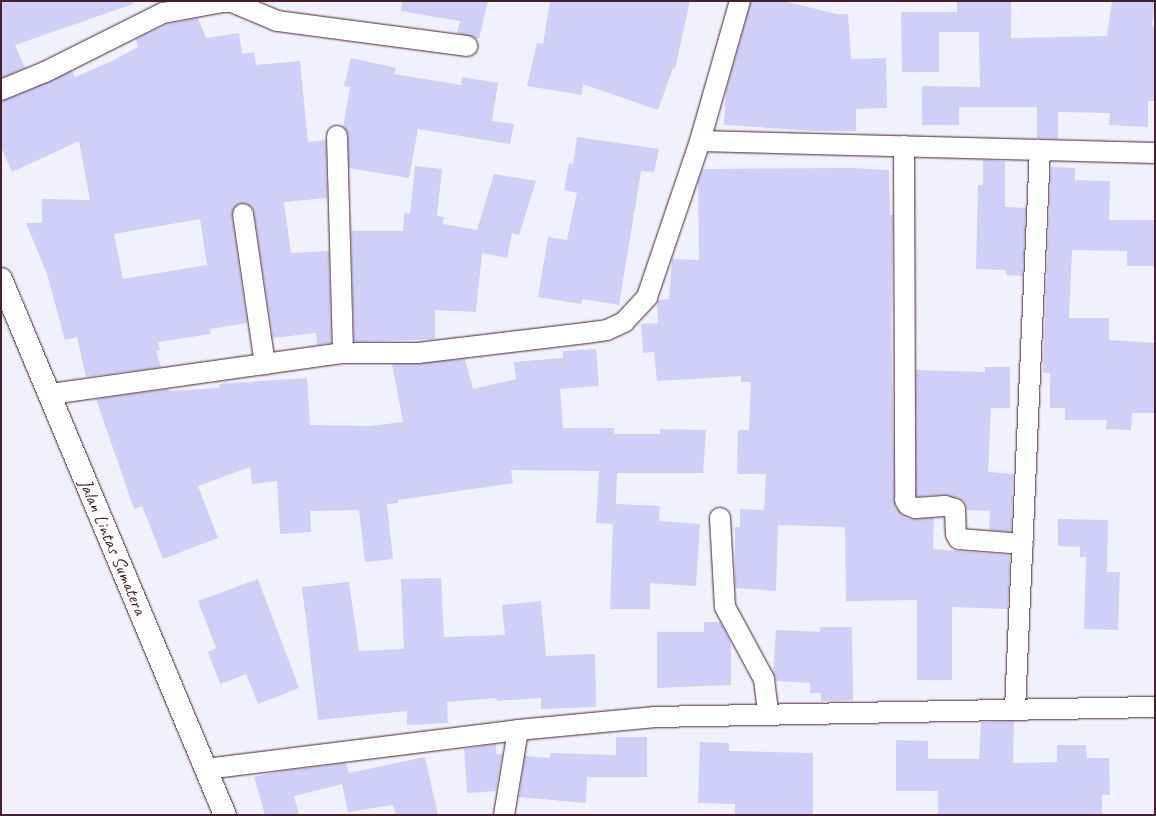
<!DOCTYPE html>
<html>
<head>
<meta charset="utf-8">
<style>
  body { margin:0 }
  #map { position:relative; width:1156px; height:816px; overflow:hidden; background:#f1f1fd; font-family:Caveat,sans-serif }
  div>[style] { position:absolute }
  .building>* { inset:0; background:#cfcff8 }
  .roads { filter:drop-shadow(0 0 1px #4a1f2b) drop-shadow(0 0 1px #4a1f2b) }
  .street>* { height:20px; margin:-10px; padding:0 10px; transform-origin:10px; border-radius:10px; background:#fff }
  .highway>* { height:22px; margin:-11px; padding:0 11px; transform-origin:11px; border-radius:11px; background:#fff }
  span { translate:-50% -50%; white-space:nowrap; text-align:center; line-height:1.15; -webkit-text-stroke:3px #fff; paint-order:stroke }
  .street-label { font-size:19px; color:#4a1f2b }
  .frame { position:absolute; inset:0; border:2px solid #4a1f2b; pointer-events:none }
</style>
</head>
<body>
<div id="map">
  <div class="building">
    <i style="clip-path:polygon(1px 1px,133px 1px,133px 4px,15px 45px,25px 68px,1px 78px)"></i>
    <i style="clip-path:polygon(402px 1px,488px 1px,479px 39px,457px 33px,460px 21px,401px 11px)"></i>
    <i style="clip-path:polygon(550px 1px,690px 1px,675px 69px,673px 68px,658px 110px,583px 84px,582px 95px,527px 86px,537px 43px,543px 44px)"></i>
    <i style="clip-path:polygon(751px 1px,783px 1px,837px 14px,848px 14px,851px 59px,886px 58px,887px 108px,856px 109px,856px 131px,817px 131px,724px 125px,726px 91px)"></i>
    <i style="clip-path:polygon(957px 1px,1011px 1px,1011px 38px,1107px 36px,1112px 1px,1155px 1px,1152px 26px,1155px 27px,1155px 101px,1148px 101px,1148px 127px,1109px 125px,1110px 113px,1058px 112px,1058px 139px,1037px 138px,1037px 107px,959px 107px,959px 125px,922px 125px,922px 86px,980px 87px,979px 32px,939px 32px,939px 72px,902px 72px,901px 12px,957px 12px)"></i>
    <i style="clip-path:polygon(evenodd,198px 18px,206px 38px,239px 33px,242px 54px,254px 52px,256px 65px,300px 61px,308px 142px,326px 140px,327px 198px,284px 202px,291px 253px,329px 251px,331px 343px,317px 345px,316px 333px,273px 338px,254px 212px,252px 207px,242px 203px,236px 205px,232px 216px,247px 323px,210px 329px,211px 334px,158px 342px,160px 350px,156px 351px,161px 367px,86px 377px,77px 337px,65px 340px,47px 274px,26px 223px,42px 223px,42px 199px,90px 200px,79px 141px,12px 172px,1px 147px,1px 101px,72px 71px,75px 77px,110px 62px,138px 47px,136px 39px,167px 24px,198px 18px,200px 219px,207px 265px,123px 279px,114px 234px,200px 219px)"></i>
    <i style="clip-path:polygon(351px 58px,396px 68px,394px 74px,461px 85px,462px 77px,498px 83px,492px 121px,514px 124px,510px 144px,418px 129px,409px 178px,349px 168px,348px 136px,343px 127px,350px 87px,344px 86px)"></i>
    <i style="clip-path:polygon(577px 137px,659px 149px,654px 172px,641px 171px,619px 305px,583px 299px,581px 304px,538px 297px,548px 237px,567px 240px,577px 193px,564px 190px,569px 163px,573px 164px)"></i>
    <i style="clip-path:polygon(983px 160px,1005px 161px,1005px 207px,1026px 208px,1023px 276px,1006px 275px,1006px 270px,976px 269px,978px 185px,983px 185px)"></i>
    <i style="clip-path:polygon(415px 166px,442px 169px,437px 216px,444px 217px,443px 224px,477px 230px,494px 174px,536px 181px,519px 235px,512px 233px,507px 258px,482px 253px,476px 312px,435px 310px,435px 339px,354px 342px,351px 231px,403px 231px,404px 213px,410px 214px)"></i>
    <i style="clip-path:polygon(1051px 167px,1075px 168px,1075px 180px,1110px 181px,1109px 220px,1155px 220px,1155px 266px,1127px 266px,1127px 251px,1072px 250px,1069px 318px,1109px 318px,1109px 340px,1155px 343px,1155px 413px,1132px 413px,1131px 430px,1106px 429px,1107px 420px,1065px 420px,1065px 408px,1050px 408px,1050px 373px,1043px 373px)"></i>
    <i style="clip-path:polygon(851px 168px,889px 170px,890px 215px,893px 215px,891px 326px,895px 506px,903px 515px,910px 519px,934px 518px,933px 549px,1010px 555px,1008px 609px,952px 607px,952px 680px,917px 680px,917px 600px,846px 601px,845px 527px,778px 525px,776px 591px,735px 588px,735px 527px,740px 527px,740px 509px,764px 510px,766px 474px,737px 474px,738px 430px,749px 430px,751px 382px,741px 382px,741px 376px,657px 381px,654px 352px,643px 353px,641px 324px,658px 323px,657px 303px,658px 300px,669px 299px,672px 259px,699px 260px,698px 182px,703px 169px)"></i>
    <i style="clip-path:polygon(596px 349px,599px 386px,560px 389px,563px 428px,614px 428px,614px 434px,660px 434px,660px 429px,706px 430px,703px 473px,617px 473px,616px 504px,660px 506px,659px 521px,700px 524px,696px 586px,650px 583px,650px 609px,610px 609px,613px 524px,596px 523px,599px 471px,511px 470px,513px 483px,398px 500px,398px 503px,387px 504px,393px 559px,365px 562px,359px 510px,310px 511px,311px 532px,280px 534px,277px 481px,252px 484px,250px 467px,198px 486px,218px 538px,163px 559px,142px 506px,134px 509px,96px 399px,168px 389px,169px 391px,220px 388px,219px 384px,307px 378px,310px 425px,370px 426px,403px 422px,392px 364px,465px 359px,473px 389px,516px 379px,514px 362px,563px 358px,563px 351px)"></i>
    <i style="clip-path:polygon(985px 367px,1010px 367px,1010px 408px,991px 408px,988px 472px,1013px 474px,1011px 532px,989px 530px,990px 511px,967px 510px,964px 502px,958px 498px,944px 495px,916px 496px,916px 370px,985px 372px)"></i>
    <i style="clip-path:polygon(1058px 519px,1108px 520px,1107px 572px,1120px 572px,1118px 630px,1084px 629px,1086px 557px,1080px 557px,1080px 547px,1058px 546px)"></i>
    <i style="clip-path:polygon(441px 578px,444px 637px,505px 635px,502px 605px,541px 601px,546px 656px,595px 654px,596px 707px,541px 709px,541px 698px,497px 701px,496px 698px,447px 702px,448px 723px,407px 725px,407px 711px,318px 720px,302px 587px,349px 582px,359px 651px,404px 649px,401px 579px)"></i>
    <i style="clip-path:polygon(258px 579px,299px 688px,258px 704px,246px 674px,220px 684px,208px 652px,216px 648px,198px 601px)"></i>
    <i style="clip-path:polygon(704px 622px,720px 622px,731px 642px,731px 685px,657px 688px,657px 632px,704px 632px)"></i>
    <i style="clip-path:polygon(820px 627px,852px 627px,853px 700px,821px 701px,821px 693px,810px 693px,810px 683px,776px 681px,773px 672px,776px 630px,820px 632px)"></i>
    <i style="clip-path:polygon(1014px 721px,1013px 763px,1057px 762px,1057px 745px,1086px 745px,1087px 758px,1109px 758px,1110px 795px,1102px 795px,1102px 815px,938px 815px,938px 791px,896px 791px,896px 740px,928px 741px,928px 759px,979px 759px,981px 722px)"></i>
    <i style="clip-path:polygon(616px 737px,647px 737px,647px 777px,587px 777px,586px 803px,519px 797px,525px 756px,550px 758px,550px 753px,616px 755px)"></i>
    <i style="clip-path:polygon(700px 742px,729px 743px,729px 751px,813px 753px,813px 815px,735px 815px,735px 804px,698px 803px)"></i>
    <i style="clip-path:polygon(496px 744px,496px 754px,502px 754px,496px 791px,467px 793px,464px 749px)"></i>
    <i style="clip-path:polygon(425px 757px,438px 815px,396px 815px,393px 805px,348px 812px,342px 784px,294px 796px,299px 815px,265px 815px,254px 777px,276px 772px,346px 763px,349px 773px)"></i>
  </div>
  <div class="roads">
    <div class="street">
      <i style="left:1px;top:90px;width:48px;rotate:-22.2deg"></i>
      <i style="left:45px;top:72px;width:132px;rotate:-26.6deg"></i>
      <i style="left:163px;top:13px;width:61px;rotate:-10.4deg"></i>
      <i style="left:223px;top:2px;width:9px"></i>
      <i style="left:232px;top:2px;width:49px;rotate:22.9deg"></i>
      <i style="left:277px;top:21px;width:192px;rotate:7.5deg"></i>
      <i style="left:337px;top:136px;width:217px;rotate:88.4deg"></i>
      <i style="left:700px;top:141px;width:455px;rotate:1.5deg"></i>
      <i style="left:904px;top:146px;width:354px;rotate:89.8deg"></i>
      <i style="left:905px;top:500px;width:6px;rotate:59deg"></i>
      <i style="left:908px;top:505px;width:8px;rotate:23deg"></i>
      <i style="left:915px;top:508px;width:30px;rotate:-4deg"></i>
      <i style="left:945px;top:506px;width:10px;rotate:17deg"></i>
      <i style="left:955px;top:509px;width:25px;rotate:88deg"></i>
      <i style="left:956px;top:534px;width:6px;rotate:59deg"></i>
      <i style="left:959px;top:539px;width:64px;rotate:4.5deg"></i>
      <i style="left:243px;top:214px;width:152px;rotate:81.7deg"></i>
      <i style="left:51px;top:394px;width:295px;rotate:-8deg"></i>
      <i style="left:343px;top:353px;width:75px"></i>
      <i style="left:418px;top:353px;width:169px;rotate:-6.8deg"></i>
      <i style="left:586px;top:333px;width:21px;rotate:-8deg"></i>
      <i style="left:607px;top:330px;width:19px;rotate:-25deg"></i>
      <i style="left:624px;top:322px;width:34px;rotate:-47deg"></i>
      <i style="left:647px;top:297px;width:165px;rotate:-71.2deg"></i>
      <i style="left:700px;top:141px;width:146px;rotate:-74.1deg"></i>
      <i style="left:720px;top:518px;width:89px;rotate:86.8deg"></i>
      <i style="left:725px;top:607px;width:82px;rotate:61.6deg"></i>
      <i style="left:764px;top:679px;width:34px;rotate:83deg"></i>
      <i style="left:1015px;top:709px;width:560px;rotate:-87.44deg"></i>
      <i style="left:206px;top:769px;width:314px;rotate:-7.1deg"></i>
      <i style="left:518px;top:730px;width:138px;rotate:-5.4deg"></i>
      <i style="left:655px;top:717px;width:500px;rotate:-1.15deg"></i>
      <i style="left:504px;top:815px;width:86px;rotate:-80.6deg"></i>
    </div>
    <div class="highway">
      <i style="left:1px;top:279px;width:581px;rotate:67.32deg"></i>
    </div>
  </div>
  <div class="street-label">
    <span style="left:112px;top:547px;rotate:67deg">Jalan Lintas Sumatera</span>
  </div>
  <div class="frame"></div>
</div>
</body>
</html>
